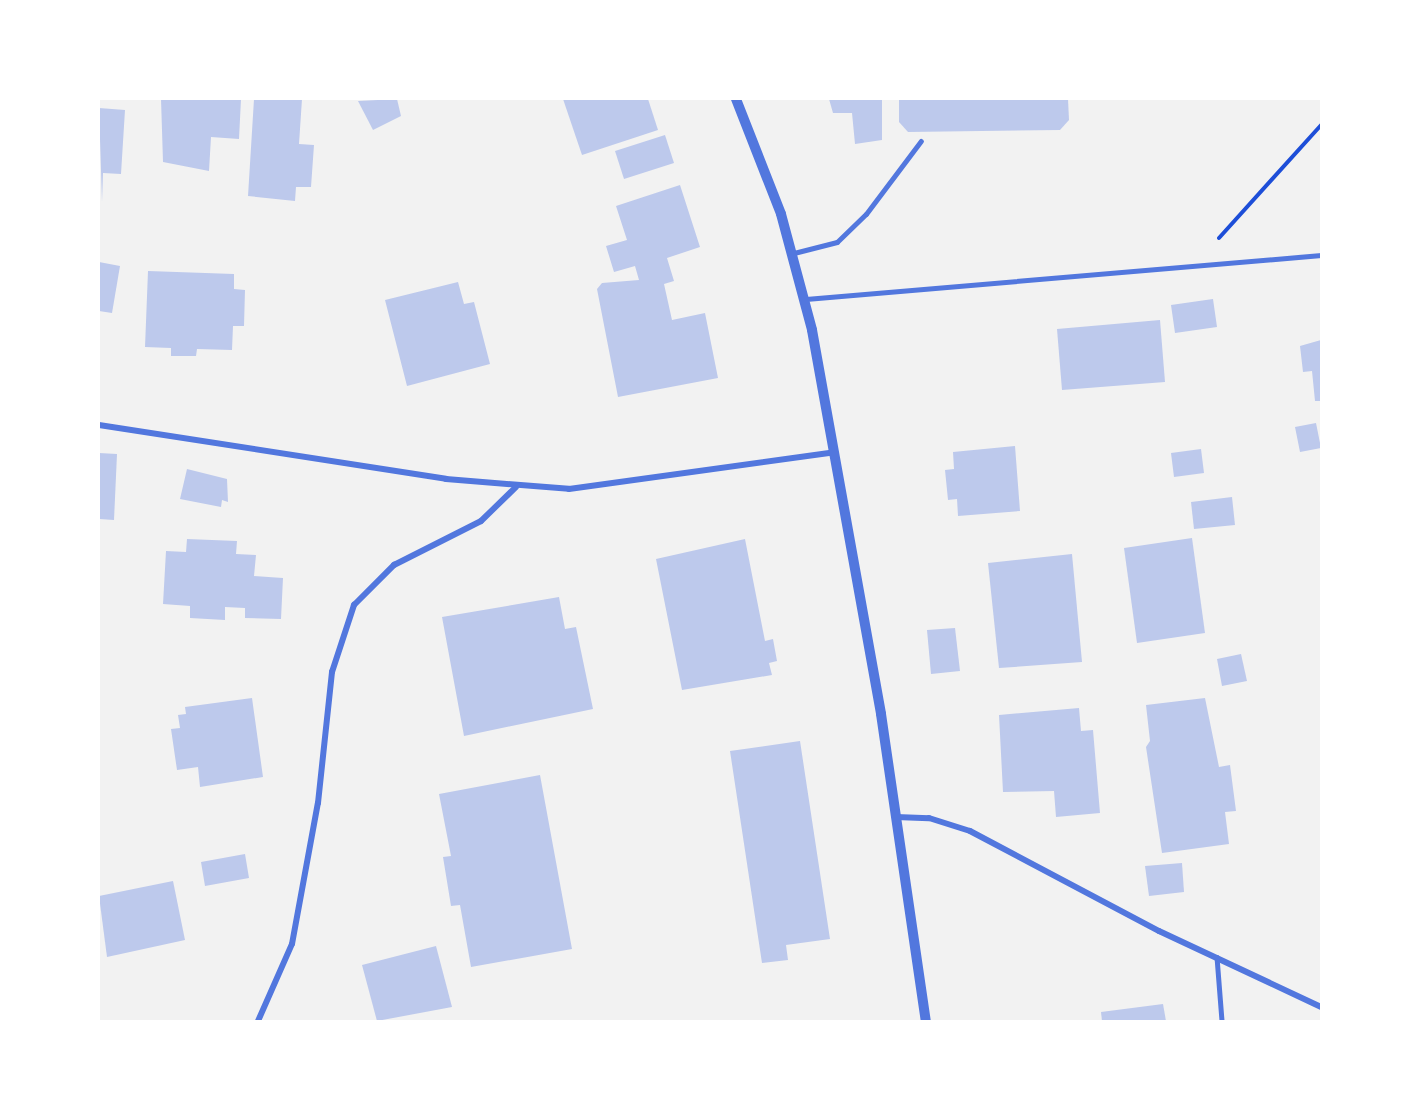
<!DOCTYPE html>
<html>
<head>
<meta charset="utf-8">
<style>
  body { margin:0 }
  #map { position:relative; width:1420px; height:1120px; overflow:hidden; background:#f2f2f2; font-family:"Libre Baskerville",serif }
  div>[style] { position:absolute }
  .building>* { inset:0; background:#bdc9ec }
  .path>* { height:4px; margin:-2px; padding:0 2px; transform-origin:2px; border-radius:2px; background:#1d4ed8 }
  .service>* { height:4.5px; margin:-2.25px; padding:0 2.25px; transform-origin:2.25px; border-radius:2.25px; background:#5277de }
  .minor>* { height:6px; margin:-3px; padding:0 3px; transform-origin:3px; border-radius:3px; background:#5277de }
  .tertiary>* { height:10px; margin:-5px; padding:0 5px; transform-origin:5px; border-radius:5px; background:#5277de }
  span { translate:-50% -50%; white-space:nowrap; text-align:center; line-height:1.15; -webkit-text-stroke:4.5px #fff; paint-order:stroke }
  .frame { position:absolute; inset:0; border:100px solid #fff; pointer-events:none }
</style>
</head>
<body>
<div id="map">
  <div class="building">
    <i style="clip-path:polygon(161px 99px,241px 99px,239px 139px,211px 137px,209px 171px,163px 162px)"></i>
    <i style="clip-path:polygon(254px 99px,302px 99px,299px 144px,314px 145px,311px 187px,296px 187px,295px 201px,248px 196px)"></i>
    <i style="clip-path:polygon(397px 99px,401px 116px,373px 130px,358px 101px)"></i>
    <i style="clip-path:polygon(563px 99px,648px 99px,658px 130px,582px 155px)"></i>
    <i style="clip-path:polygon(829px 99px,882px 99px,882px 140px,855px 144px,852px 113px,833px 113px)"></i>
    <i style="clip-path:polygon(899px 99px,1068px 99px,1069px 120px,1060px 130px,908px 132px,899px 122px)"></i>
    <i style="clip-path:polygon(99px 108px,125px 110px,121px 174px,103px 173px,102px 202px)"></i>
    <i style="clip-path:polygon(665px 135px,674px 163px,624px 179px,615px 151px)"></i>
    <i style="clip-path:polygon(680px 185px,700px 247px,667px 258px,674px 281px,664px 284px,672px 320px,705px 313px,718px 378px,618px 397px,597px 289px,602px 283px,639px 280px,635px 266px,614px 272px,606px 246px,627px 240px,616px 206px)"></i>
    <i style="clip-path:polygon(99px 262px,120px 266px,112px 313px,99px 311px)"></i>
    <i style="clip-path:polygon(148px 271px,234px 274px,234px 289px,245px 290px,244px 326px,233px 326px,232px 350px,197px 349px,196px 356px,171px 356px,171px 348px,145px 347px)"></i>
    <i style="clip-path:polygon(458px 282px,464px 304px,474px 302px,490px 364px,407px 386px,385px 300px)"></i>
    <i style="clip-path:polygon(1213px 299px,1217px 327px,1175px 333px,1171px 305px)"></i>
    <i style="clip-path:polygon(1160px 320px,1165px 382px,1062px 390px,1057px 329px)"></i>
    <i style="clip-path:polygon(1321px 340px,1321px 401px,1315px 401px,1312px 371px,1303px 372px,1300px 346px)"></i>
    <i style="clip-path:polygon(1316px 423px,1321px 448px,1300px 452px,1295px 427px)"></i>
    <i style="clip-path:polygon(1015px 446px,1020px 511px,958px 516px,957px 499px,948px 500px,945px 470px,954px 469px,953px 452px)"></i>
    <i style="clip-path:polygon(1201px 449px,1204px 473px,1174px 477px,1171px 453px)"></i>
    <i style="clip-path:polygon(99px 453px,117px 454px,114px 520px,99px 519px)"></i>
    <i style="clip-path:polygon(187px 469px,227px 479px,228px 502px,222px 500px,221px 507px,180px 499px)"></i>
    <i style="clip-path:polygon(1232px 497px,1235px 525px,1194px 529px,1191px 502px)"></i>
    <i style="clip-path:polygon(1192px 538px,1205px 633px,1137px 643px,1124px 548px)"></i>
    <i style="clip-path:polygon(187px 539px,237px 541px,236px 554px,256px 555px,254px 576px,283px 578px,281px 619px,245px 618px,245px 608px,225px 607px,225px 620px,190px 618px,190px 606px,163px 604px,166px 551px,186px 552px)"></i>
    <i style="clip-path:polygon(745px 539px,765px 641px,773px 639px,777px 661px,769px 663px,772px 675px,682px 690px,656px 559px)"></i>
    <i style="clip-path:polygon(1072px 554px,1082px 662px,999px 668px,988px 563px)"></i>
    <i style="clip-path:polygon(559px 597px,565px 629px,576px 627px,593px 709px,464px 736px,442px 617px)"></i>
    <i style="clip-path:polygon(955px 628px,960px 671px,931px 674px,927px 630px)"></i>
    <i style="clip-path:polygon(1241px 654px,1247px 681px,1222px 686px,1217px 659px)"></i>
    <i style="clip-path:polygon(252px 698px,263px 777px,200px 787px,198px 767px,177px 770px,171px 729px,180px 728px,178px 715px,186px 714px,185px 707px)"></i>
    <i style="clip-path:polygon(1205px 698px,1219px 767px,1230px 765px,1236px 811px,1225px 812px,1229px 844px,1162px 853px,1146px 747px,1150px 741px,1146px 705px)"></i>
    <i style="clip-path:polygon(1079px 708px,1081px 731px,1093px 730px,1100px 813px,1056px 817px,1054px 791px,1003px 792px,999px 715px)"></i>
    <i style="clip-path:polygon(800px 741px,830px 939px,786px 945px,788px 960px,762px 963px,730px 751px)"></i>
    <i style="clip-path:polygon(540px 775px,572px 949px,471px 967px,460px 905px,451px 906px,443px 857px,451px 856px,439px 794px)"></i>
    <i style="clip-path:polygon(245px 854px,249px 878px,205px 886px,201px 862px)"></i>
    <i style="clip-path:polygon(1182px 863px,1184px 892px,1149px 896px,1145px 866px)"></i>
    <i style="clip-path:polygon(173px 881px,185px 940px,107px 957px,99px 896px)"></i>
    <i style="clip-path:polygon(436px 946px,452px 1007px,377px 1021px,362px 965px)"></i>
    <i style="clip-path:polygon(1163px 1004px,1166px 1021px,1102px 1021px,1101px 1012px)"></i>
  </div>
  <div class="path">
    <i style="left:1219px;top:238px;width:152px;rotate:-47.9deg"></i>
  </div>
  <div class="service">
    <i style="left:794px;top:253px;width:44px;rotate:-14.3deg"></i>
    <i style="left:837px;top:242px;width:40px;rotate:-44deg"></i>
    <i style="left:866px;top:214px;width:91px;rotate:-53deg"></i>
    <i style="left:806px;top:299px;width:517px;rotate:-4.88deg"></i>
    <i style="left:1217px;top:957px;width:64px;rotate:85.5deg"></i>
  </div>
  <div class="minor">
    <i style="left:99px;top:425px;width:351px;rotate:8.8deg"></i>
    <i style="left:446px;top:479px;width:123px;rotate:4.6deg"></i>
    <i style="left:569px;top:489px;width:268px;rotate:-7.9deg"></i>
    <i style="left:896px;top:817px;width:33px;rotate:2deg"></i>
    <i style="left:929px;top:818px;width:43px;rotate:17.6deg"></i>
    <i style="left:970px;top:831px;width:214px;rotate:27.9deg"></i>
    <i style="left:1159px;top:931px;width:179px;rotate:25.1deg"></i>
    <i style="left:258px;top:1021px;width:84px;rotate:-66.2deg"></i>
    <i style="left:292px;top:944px;width:143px;rotate:-79.6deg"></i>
    <i style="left:318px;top:803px;width:132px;rotate:-83.9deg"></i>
    <i style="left:332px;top:672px;width:71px;rotate:-71.8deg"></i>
    <i style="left:354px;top:605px;width:57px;rotate:-45deg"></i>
    <i style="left:394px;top:565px;width:97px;rotate:-26.8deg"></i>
    <i style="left:481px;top:521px;width:49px;rotate:-44.2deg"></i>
  </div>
  <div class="tertiary">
    <i style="left:736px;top:99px;width:123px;rotate:68.6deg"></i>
    <i style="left:781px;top:214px;width:120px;rotate:75deg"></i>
    <i style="left:812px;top:330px;width:390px;rotate:79.8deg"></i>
    <i style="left:881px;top:714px;width:310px;rotate:81.7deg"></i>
  </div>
  <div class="frame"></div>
</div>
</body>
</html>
